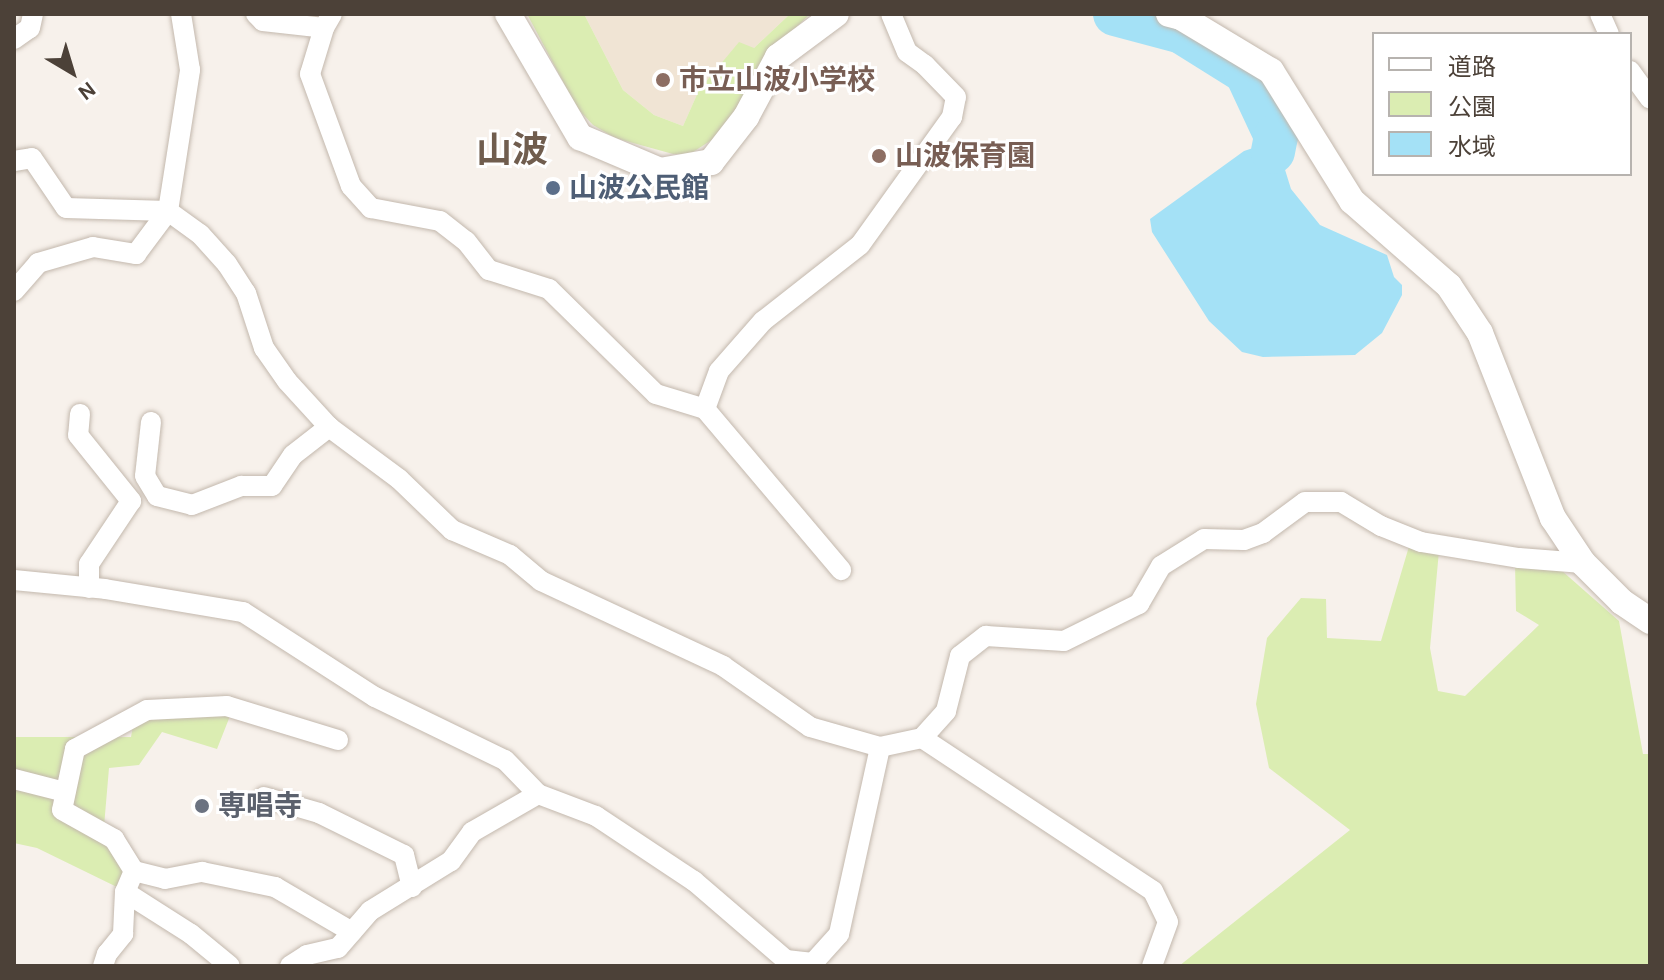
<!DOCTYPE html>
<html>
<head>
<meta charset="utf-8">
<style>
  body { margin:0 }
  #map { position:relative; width:1664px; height:980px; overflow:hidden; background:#f7f1eb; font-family:Karla,"Noto Sans JP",sans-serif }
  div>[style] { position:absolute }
  .education>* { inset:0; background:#f0e4d4 }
  .green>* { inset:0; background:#dbedb2 }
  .water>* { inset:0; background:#a4e1f6 }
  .river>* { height:44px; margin:-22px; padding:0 22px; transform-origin:22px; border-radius:22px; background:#a4e1f6 }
  .roads { filter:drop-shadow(0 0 2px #c3b8ad) drop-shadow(0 0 2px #c3b8ad) }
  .minor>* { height:20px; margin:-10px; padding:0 10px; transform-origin:10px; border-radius:10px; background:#fff }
  .tertiary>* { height:26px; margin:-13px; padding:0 13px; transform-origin:13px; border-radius:13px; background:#fff }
  .dots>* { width:22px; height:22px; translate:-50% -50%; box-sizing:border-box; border:4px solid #fff; border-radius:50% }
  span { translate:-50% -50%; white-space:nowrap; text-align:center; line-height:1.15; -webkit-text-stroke:6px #fff; paint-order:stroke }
  .education-label { font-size:28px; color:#785e54; font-weight:700 }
  .left { translate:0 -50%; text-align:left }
  .service-label { font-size:28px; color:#4e5e75; font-weight:700 }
  .worship-label { font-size:28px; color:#5b616d; font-weight:700 }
  .district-label { font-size:36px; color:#705d4e; font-weight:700 }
  .frame { position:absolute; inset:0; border:16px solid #4c4138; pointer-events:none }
  .legend { position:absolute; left:1372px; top:32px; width:260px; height:144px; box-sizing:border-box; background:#fff; border:2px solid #b7b3af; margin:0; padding:10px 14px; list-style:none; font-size:24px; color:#4c4138 }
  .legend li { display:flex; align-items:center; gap:16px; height:40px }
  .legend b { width:40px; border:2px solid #b7b3af }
  .north { position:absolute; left:32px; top:32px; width:80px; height:80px; -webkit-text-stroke:6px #fff; paint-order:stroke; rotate:142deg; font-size:22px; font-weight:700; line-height:32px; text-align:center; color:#4c4138 }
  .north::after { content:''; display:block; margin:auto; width:28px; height:36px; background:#4c4138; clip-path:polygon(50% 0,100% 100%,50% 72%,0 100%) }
</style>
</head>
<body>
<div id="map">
  <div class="education">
    <i style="clip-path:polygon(584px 14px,790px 14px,754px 48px,719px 70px,699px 90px,683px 126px,654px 115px,623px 90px)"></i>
  </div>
  <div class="green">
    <i style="clip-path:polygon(527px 14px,584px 14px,623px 90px,654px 115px,683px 126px,699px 90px,739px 42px,754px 48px,790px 14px,810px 14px,765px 57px,724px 132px,690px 154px,673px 154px,615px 138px,593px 125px,577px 108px)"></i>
    <i style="clip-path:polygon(1410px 543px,1439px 551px,1430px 648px,1438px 691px,1465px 696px,1539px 625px,1516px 611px,1515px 563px,1561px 570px,1619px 621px,1643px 754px,1650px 754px,1650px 966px,1179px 966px,1350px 830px,1269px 768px,1256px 704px,1267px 638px,1301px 598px,1326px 599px,1327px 638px,1381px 641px)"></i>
    <i style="clip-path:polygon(147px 713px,230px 716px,217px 749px,162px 732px,139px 765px,109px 768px,103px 838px,130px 870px,121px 889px,37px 848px,14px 843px,14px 737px,131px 737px,134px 720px)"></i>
  </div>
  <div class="water">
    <i style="clip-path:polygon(1259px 146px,1282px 160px,1291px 189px,1320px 225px,1387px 255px,1394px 277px,1402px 285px,1402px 295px,1382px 333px,1355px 355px,1263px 357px,1242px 352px,1209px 321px,1152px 232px,1150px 219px,1244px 151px)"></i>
  </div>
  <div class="river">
    <i style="left:1115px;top:14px;width:69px;rotate:15deg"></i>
    <i style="left:1182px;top:32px;width:75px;rotate:32deg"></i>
    <i style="left:1246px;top:72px;width:71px;rotate:64.9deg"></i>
    <i style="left:1276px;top:136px;width:16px;rotate:101deg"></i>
  </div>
  <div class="roads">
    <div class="minor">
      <i style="left:256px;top:14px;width:10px;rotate:45deg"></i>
      <i style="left:263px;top:21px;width:61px;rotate:6.5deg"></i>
      <i style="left:332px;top:14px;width:16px;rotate:120deg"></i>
      <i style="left:324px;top:28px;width:48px;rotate:106.9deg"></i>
      <i style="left:310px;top:74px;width:119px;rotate:69.9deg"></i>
      <i style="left:351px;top:186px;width:30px;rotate:48deg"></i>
      <i style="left:371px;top:208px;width:70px;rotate:10.7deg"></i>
      <i style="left:440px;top:221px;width:33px;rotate:38deg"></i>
      <i style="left:466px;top:241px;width:37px;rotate:52deg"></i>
      <i style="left:489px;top:270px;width:63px;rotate:17.6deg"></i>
      <i style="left:549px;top:289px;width:150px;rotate:44.5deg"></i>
      <i style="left:656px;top:394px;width:51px;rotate:17deg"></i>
      <i style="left:705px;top:409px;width:211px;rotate:49.8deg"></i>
      <i style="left:1600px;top:14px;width:22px;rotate:66deg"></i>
      <i style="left:14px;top:39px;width:19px;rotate:-35deg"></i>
      <i style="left:30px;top:28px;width:14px;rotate:-78deg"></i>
      <i style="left:1630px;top:71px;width:34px;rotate:54deg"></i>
      <i style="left:14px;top:161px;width:18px;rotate:-9deg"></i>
      <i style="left:32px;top:158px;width:60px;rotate:55.8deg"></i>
      <i style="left:66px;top:208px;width:102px;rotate:1.7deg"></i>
      <i style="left:168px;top:211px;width:39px;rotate:36deg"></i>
      <i style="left:200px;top:234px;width:40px;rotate:48deg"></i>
      <i style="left:227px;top:264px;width:35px;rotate:57deg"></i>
      <i style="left:246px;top:293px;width:58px;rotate:71.9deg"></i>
      <i style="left:264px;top:348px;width:40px;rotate:55.1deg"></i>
      <i style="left:287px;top:381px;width:62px;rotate:47.6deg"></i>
      <i style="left:329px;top:427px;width:87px;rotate:36.6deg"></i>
      <i style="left:399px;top:479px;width:74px;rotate:43.9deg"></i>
      <i style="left:452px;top:530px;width:63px;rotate:23.3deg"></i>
      <i style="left:510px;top:555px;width:40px;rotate:40deg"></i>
      <i style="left:541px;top:581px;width:201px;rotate:25deg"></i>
      <i style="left:723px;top:666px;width:106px;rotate:35deg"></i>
      <i style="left:810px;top:727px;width:73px;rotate:15.9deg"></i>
      <i style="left:880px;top:747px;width:43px;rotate:-12.1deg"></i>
      <i style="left:922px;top:738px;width:277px;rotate:33.5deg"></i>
      <i style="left:1153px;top:891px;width:34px;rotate:64deg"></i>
      <i style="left:1168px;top:922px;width:47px;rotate:110deg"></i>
      <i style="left:14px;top:291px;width:37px;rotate:-49deg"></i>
      <i style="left:38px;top:263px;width:57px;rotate:-16.2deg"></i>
      <i style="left:93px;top:247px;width:44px;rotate:9.2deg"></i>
      <i style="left:136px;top:254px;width:54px;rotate:-53.3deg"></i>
      <i style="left:168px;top:211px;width:143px;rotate:-81.1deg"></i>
      <i style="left:190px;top:70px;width:57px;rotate:-99.1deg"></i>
      <i style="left:705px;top:409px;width:40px;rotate:-69.8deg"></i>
      <i style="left:719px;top:371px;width:67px;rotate:-48.7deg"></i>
      <i style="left:763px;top:321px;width:123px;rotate:-38.1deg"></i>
      <i style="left:860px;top:245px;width:158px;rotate:-54.3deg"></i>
      <i style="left:952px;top:117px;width:20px;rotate:-79deg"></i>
      <i style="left:956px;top:97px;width:45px;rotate:-134.1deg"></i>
      <i style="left:925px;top:65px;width:22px;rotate:-144deg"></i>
      <i style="left:907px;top:52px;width:41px;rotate:-112.8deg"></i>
      <i style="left:80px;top:414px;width:21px;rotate:95deg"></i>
      <i style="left:78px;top:435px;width:85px;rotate:51.2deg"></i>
      <i style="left:131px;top:501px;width:76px;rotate:123.7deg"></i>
      <i style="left:89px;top:564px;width:24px;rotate:90deg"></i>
      <i style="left:151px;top:422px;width:54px;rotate:96.3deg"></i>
      <i style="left:145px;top:476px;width:23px;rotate:59deg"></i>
      <i style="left:157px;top:496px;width:36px;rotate:14deg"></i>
      <i style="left:192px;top:505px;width:53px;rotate:-21.2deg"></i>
      <i style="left:241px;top:486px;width:31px"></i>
      <i style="left:272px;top:486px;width:37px;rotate:-56deg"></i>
      <i style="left:293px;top:455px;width:46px;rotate:-37.9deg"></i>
      <i style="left:14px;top:580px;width:91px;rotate:5.6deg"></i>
      <i style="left:105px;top:589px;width:140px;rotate:9.5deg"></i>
      <i style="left:243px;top:612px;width:157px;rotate:32.8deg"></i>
      <i style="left:375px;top:697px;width:144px;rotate:25.9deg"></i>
      <i style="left:505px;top:760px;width:47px;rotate:45.9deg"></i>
      <i style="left:538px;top:794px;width:62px;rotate:20.8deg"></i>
      <i style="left:596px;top:816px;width:118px;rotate:33.6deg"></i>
      <i style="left:694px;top:881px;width:121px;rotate:40.7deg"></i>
      <i style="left:786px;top:960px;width:27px;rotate:6deg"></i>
      <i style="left:813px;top:963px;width:39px;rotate:-48deg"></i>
      <i style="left:839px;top:934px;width:191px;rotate:-77.6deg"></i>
      <i style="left:922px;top:738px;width:36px;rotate:-48deg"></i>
      <i style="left:946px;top:711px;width:57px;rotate:-75.7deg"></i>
      <i style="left:960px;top:656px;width:33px;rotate:-38deg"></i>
      <i style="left:986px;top:636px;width:78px;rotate:3.7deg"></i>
      <i style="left:1064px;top:641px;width:84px;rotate:-26.3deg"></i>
      <i style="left:1139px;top:604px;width:44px;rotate:-59.9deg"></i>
      <i style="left:1161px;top:566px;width:51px;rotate:-32.1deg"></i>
      <i style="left:1204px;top:539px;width:40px;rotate:1.4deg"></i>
      <i style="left:1244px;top:540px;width:20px;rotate:-20deg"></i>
      <i style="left:1263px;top:533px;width:52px;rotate:-36.4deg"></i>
      <i style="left:1305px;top:502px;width:36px"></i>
      <i style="left:1341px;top:502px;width:47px;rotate:31deg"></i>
      <i style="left:1381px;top:526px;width:43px;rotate:21.8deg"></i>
      <i style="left:1421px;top:542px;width:99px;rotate:9.3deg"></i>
      <i style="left:1519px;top:558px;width:64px;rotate:4.5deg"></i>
      <i style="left:338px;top:740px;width:116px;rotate:-163deg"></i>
      <i style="left:227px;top:706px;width:80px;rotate:177.1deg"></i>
      <i style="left:147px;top:710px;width:82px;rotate:151.6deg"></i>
      <i style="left:75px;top:749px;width:62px;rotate:102deg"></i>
      <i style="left:62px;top:810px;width:60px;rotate:29.1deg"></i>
      <i style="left:114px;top:839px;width:38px;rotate:58deg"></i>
      <i style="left:134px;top:871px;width:32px;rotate:14deg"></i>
      <i style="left:165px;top:879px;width:38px;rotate:-11deg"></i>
      <i style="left:202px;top:872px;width:75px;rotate:11.6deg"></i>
      <i style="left:275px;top:887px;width:89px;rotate:30.3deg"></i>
      <i style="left:14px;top:779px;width:53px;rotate:14.3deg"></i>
      <i style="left:264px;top:797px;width:57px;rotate:16.2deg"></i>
      <i style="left:319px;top:813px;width:95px;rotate:26.3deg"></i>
      <i style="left:404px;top:855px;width:33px;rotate:76deg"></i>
      <i style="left:134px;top:871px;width:23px;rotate:113deg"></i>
      <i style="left:125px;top:892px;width:78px;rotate:32.5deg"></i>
      <i style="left:191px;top:934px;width:50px;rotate:39.4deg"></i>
      <i style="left:103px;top:966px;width:13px;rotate:-72deg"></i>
      <i style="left:107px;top:954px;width:26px;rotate:-51deg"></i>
      <i style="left:123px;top:934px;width:42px;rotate:-87.3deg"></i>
      <i style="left:290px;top:966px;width:20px;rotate:-33deg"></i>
      <i style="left:307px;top:955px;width:32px;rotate:-13deg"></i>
      <i style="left:338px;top:948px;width:49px;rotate:-49.1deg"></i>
      <i style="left:370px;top:911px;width:95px;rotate:-31.7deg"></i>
      <i style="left:451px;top:861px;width:36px;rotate:-54deg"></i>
      <i style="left:472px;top:832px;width:76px;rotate:-29.9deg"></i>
    </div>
    <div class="tertiary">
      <i style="left:508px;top:14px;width:143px;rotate:59.7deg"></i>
      <i style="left:580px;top:137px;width:87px;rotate:23deg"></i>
      <i style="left:660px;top:171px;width:52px;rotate:-10deg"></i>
      <i style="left:711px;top:162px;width:57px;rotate:-52.1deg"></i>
      <i style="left:746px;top:117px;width:68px;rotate:-61.9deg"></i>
      <i style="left:778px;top:57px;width:72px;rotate:-36.6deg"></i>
      <i style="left:1169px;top:14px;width:12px;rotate:14deg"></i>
      <i style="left:1181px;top:17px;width:105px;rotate:31deg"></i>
      <i style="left:1271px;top:71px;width:153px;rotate:58.1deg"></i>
      <i style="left:1352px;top:201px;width:129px;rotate:41.2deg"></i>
      <i style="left:1449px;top:286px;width:56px;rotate:56.6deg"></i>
      <i style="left:1480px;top:333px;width:199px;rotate:68.5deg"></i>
      <i style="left:1553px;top:518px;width:54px;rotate:56.3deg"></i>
      <i style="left:1583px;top:563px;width:55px;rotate:45deg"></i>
      <i style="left:1622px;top:602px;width:34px;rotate:34deg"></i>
    </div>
  </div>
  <div class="dots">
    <i style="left:663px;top:80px;background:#8d6e63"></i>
    <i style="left:879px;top:156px;background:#8d6e63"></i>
    <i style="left:553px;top:188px;background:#5c6f8a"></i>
    <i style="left:202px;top:806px;background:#6b7280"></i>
  </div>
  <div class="education-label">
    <span class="left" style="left:679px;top:80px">市立山波小学校</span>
    <span class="left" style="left:895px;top:156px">山波保育園</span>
  </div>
  <div class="service-label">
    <span class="left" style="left:569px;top:188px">山波公民館</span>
  </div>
  <div class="worship-label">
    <span class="left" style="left:218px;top:806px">専唱寺</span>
  </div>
  <div class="district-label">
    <span style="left:512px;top:151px">山波</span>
  </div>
  <div class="frame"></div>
  <ul class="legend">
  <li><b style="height:10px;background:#fff"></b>道路</li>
  <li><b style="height:22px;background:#dbedb2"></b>公園</li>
  <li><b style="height:22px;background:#a4e1f6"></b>水域</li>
  </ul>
  <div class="north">N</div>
</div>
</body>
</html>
